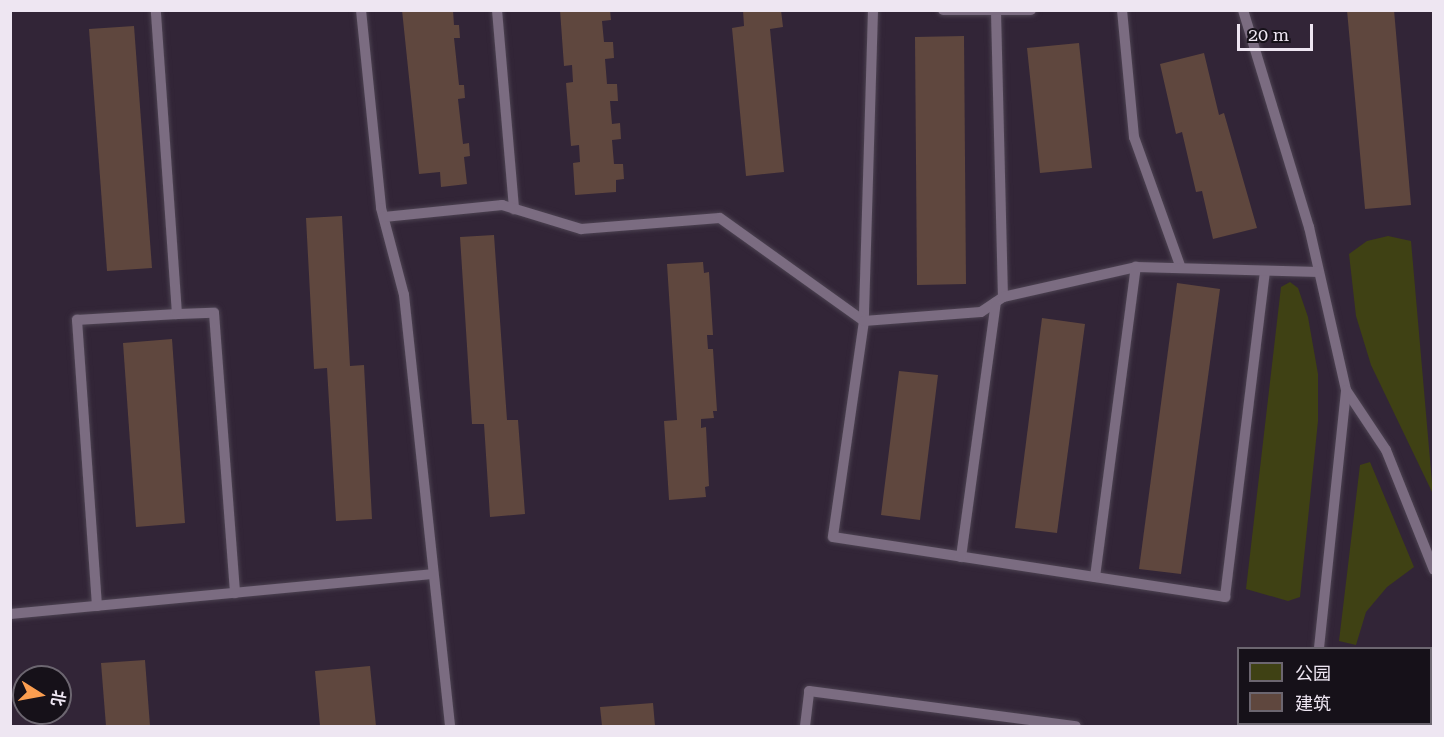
<!DOCTYPE html>
<html>
<head>
<meta charset="utf-8">
<style>
  body { margin:0 }
  #map { position:relative; width:1444px; height:737px; overflow:hidden; background:#322537; font-family:"Roboto Serif","Noto Sans SC",serif }
  div>[style] { position:absolute }
  .green>* { inset:0; background:#3f4114 }
  .building>* { inset:0; background:#5f473e }
  .roads { filter:drop-shadow(0 0 2px #4c4251) drop-shadow(0 0 2px #4c4251) }
  .lane>* { height:10px; margin:-5px; padding:0 5px; transform-origin:5px; border-radius:5px; background:#7b6c81 }
  span { translate:-50% -50%; white-space:nowrap; text-align:center; line-height:1.15; -webkit-text-stroke:4.5px #161119; paint-order:stroke }
  .frame { position:absolute; inset:0; border:12px solid #eee6f2; pointer-events:none }
  .legend { position:absolute; left:1237px; top:647px; width:195px; height:78px; box-sizing:border-box; background:#161119; border:2px solid #6c6670; margin:0; padding:8px 10px; list-style:none; font-size:18px; color:#eee6f2 }
  .legend li { display:flex; align-items:center; gap:12px; height:30px }
  .legend b { width:30px; border:2px solid #6c6670 }
  .north { position:absolute; left:12px; top:665px; width:60px; height:60px; box-sizing:border-box; background:#161119; border:2px solid #6c6670; border-radius:50%; rotate:101deg; font-size:16px; font-weight:700; line-height:24px; text-align:center; color:#eee6f2 }
  .north::after { content:''; display:block; margin:auto; width:21px; height:27px; background:#fb9e50; clip-path:polygon(50% 0,100% 100%,50% 72%,0 100%) }
  .scale { position:absolute; left:1237px; top:24px; width:76px; height:27px; box-sizing:border-box; border:3px solid #eee6f2; border-top:0; padding-left:8px; font-size:18px; line-height:21px; white-space:nowrap; color:#eee6f2; -webkit-text-stroke:4px #161119; paint-order:stroke }
</style>
</head>
<body>
<div id="map">
  <div class="green">
    <i style="clip-path:polygon(1388px 236px,1411px 241px,1433px 494px,1371px 365px,1356px 316px,1349px 254px,1367px 241px)"></i>
    <i style="clip-path:polygon(1290px 282px,1298px 288px,1308px 317px,1318px 374px,1318px 421px,1300px 597px,1288px 601px,1246px 589px,1281px 287px)"></i>
    <i style="clip-path:polygon(1370px 462px,1414px 567px,1387px 587px,1366px 612px,1356px 645px,1339px 641px,1360px 465px)"></i>
  </div>
  <div class="building">
    <i style="clip-path:polygon(402px 10px,453px 10px,454px 25px,459px 25px,460px 38px,454px 38px,459px 85px,464px 85px,465px 98px,458px 99px,463px 144px,469px 143px,470px 156px,464px 157px,467px 184px,441px 187px,440px 172px,419px 174px)"></i>
    <i style="clip-path:polygon(560px 10px,610px 10px,611px 20px,602px 21px,604px 42px,613px 42px,614px 58px,605px 59px,607px 84px,617px 84px,618px 101px,610px 101px,612px 124px,620px 123px,621px 139px,612px 140px,614px 164px,623px 164px,624px 179px,616px 180px,616px 192px,575px 195px,573px 163px,580px 162px,579px 145px,571px 146px,566px 83px,573px 82px,572px 65px,564px 66px)"></i>
    <i style="clip-path:polygon(743px 10px,781px 10px,783px 27px,770px 29px,784px 172px,746px 176px,732px 28px,744px 26px)"></i>
    <i style="clip-path:polygon(1347px 10px,1394px 10px,1411px 205px,1365px 209px)"></i>
    <i style="clip-path:polygon(134px 26px,152px 268px,107px 271px,89px 29px)"></i>
    <i style="clip-path:polygon(964px 36px,966px 284px,917px 285px,915px 37px)"></i>
    <i style="clip-path:polygon(1079px 43px,1092px 168px,1040px 173px,1027px 48px)"></i>
    <i style="clip-path:polygon(1204px 53px,1219px 115px,1224px 113px,1257px 228px,1213px 239px,1202px 191px,1196px 192px,1182px 132px,1176px 134px,1160px 64px)"></i>
    <i style="clip-path:polygon(342px 216px,350px 366px,364px 365px,372px 519px,336px 521px,327px 368px,314px 369px,306px 218px)"></i>
    <i style="clip-path:polygon(494px 235px,507px 420px,518px 420px,525px 514px,490px 517px,484px 424px,472px 424px,460px 237px)"></i>
    <i style="clip-path:polygon(703px 262px,704px 273px,709px 272px,713px 335px,707px 335px,708px 349px,713px 349px,717px 411px,713px 411px,714px 418px,701px 419px,701px 428px,706px 427px,709px 486px,705px 487px,706px 497px,669px 500px,664px 421px,677px 420px,667px 264px)"></i>
    <i style="clip-path:polygon(1177px 283px,1220px 289px,1181px 574px,1139px 569px)"></i>
    <i style="clip-path:polygon(1042px 318px,1085px 324px,1057px 533px,1015px 528px)"></i>
    <i style="clip-path:polygon(172px 339px,185px 523px,136px 527px,123px 343px)"></i>
    <i style="clip-path:polygon(899px 371px,938px 375px,920px 520px,881px 515px)"></i>
    <i style="clip-path:polygon(145px 660px,150px 726px,106px 726px,101px 663px)"></i>
    <i style="clip-path:polygon(370px 666px,376px 726px,320px 726px,315px 671px)"></i>
    <i style="clip-path:polygon(653px 703px,655px 726px,602px 726px,600px 707px)"></i>
  </div>
  <div class="roads">
    <div class="lane">
      <i style="left:361px;top:10px;width:199px;rotate:84.2deg"></i>
      <i style="left:381px;top:208px;width:90px;rotate:75.2deg"></i>
      <i style="left:404px;top:295px;width:433px;rotate:83.9deg"></i>
      <i style="left:497px;top:10px;width:200px;rotate:85.1deg"></i>
      <i style="left:873px;top:10px;width:311px;rotate:91.7deg"></i>
      <i style="left:864px;top:321px;width:218px;rotate:98.2deg"></i>
      <i style="left:833px;top:537px;width:397px;rotate:8.7deg"></i>
      <i style="left:1225px;top:597px;width:328px;rotate:-83deg"></i>
      <i style="left:943px;top:10px;width:88px"></i>
      <i style="left:1122px;top:10px;width:128px;rotate:84.6deg"></i>
      <i style="left:1134px;top:137px;width:139px;rotate:70.3deg"></i>
      <i style="left:1243px;top:10px;width:227px;rotate:73.1deg"></i>
      <i style="left:1309px;top:227px;width:167px;rotate:77.2deg"></i>
      <i style="left:1346px;top:390px;width:72px;rotate:56.3deg"></i>
      <i style="left:1386px;top:450px;width:129px;rotate:68.2deg"></i>
      <i style="left:996px;top:12px;width:285px;rotate:88.6deg"></i>
      <i style="left:384px;top:217px;width:119px;rotate:-5.8deg"></i>
      <i style="left:502px;top:205px;width:83px;rotate:16.9deg"></i>
      <i style="left:581px;top:229px;width:139px;rotate:-4.5deg"></i>
      <i style="left:720px;top:218px;width:177px;rotate:35.6deg"></i>
      <i style="left:864px;top:321px;width:117px;rotate:-4.4deg"></i>
      <i style="left:981px;top:312px;width:27px;rotate:-34deg"></i>
      <i style="left:1003px;top:297px;width:136px;rotate:-12.7deg"></i>
      <i style="left:1136px;top:267px;width:183px;rotate:1.6deg"></i>
      <i style="left:177px;top:314px;width:37px;rotate:-2deg"></i>
      <i style="left:214px;top:313px;width:281px;rotate:85.7deg"></i>
      <i style="left:961px;top:557px;width:257px;rotate:-82.2deg"></i>
      <i style="left:1095px;top:577px;width:313px;rotate:-82.5deg"></i>
      <i style="left:97px;top:606px;width:287px;rotate:-94deg"></i>
      <i style="left:77px;top:320px;width:100px;rotate:-3.4deg"></i>
      <i style="left:177px;top:314px;width:305px;rotate:-94deg"></i>
      <i style="left:10px;top:614px;width:424px;rotate:-5.4deg"></i>
      <i style="left:1319px;top:648px;width:259px;rotate:-84deg"></i>
      <i style="left:805px;top:726px;width:35px;rotate:-83deg"></i>
      <i style="left:809px;top:691px;width:269px;rotate:7.5deg"></i>
      <i style="left:1311px;top:726px;width:2px;rotate:-90deg"></i>
      <i style="left:1431px;top:726px;width:7px;rotate:-63deg"></i>
    </div>
  </div>
  <div class="frame"></div>
  <ul class="legend">
  <li><b style="height:16px;background:#3f4114"></b>公园</li>
  <li><b style="height:16px;background:#5f473e"></b>建筑</li>
  </ul>
  <div class="north">北</div>
  <div class="scale">20 m</div>
</div>
</body>
</html>
